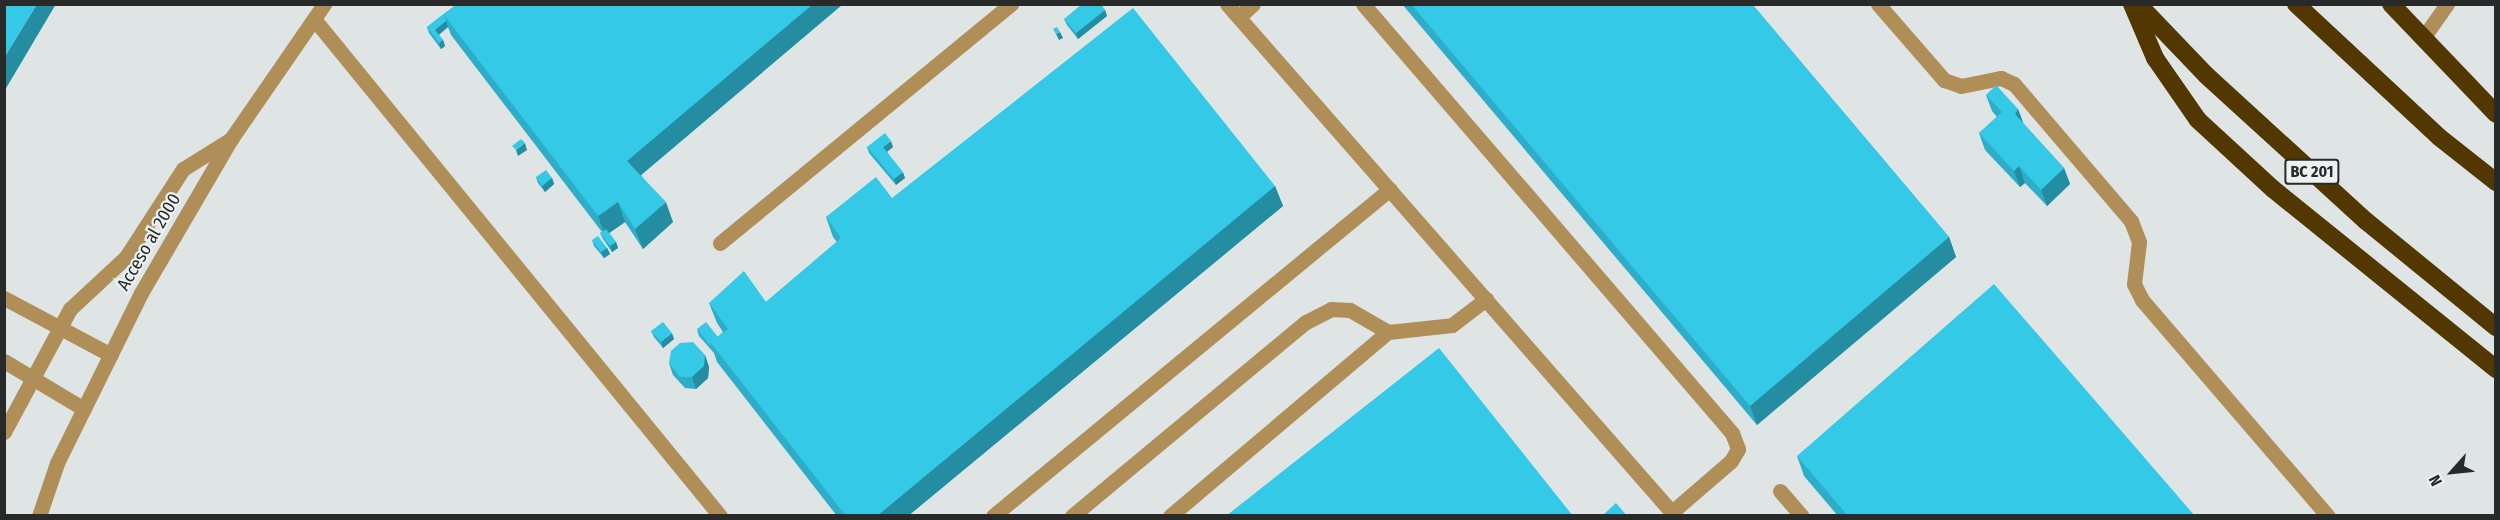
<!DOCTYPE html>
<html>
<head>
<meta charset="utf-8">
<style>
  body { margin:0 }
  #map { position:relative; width:2500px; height:520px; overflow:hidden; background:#dfe4e5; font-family:"Fira Sans Condensed",sans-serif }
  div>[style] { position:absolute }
  .minor>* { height:15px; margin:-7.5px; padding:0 7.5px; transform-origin:7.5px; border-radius:7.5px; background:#b08e57 }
  .highway>* { height:18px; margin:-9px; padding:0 9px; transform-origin:9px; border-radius:9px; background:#523701 }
  .wall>* { inset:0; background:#2dadc7 }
  .shaded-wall>* { inset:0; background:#248da2 }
  .building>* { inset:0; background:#34c9e7 }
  span { translate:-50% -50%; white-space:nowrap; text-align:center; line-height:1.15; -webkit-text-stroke:4.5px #ecf1f2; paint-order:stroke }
  .shield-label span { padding:2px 4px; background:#ecf1f2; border:2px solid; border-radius:4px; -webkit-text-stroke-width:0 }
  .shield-label { font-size:16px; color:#282a2a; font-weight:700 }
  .street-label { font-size:18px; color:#282a2a }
  .frame { position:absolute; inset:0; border:6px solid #282a2a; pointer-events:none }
  .north { position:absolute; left:2422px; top:442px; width:60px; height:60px; -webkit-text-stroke:4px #ecf1f2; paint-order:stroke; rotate:243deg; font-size:16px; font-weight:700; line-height:24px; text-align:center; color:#282a2a }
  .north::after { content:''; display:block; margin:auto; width:21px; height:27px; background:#282a2a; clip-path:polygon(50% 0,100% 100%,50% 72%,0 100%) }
</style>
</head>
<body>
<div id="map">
  <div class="minor">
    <i style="left:1227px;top:4px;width:680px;rotate:48.81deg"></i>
    <i style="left:1363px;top:4px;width:566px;rotate:49.3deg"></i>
    <i style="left:1732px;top:433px;width:17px;rotate:69deg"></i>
    <i style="left:1738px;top:449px;width:14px;rotate:120deg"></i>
    <i style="left:1731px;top:461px;width:78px;rotate:139.2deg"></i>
    <i style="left:1878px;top:4px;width:101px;rotate:49deg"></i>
    <i style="left:1944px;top:80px;width:18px;rotate:19deg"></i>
    <i style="left:1961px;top:86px;width:41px;rotate:-11.3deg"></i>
    <i style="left:2001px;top:78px;width:14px;rotate:25deg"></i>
    <i style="left:2014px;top:84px;width:180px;rotate:49.5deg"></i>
    <i style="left:2131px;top:221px;width:22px;rotate:69deg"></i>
    <i style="left:2139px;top:242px;width:42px;rotate:96.8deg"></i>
    <i style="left:2134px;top:284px;width:18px;rotate:63deg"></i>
    <i style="left:2142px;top:300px;width:285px;rotate:49.3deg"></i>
    <i style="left:1239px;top:17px;width:19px;rotate:-43deg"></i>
    <i style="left:314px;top:19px;width:642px;rotate:50.75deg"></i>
    <i style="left:2423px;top:38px;width:42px;rotate:-54.8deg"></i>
    <i style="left:720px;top:243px;width:377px;rotate:-39.4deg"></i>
    <i style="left:4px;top:298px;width:121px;rotate:28deg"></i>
    <i style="left:4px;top:361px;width:93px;rotate:31deg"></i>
    <i style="left:4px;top:432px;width:140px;rotate:-61.8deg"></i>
    <i style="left:70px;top:309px;width:76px;rotate:-42.9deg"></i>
    <i style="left:126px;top:257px;width:105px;rotate:-57.1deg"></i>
    <i style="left:183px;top:169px;width:57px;rotate:-32deg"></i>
    <i style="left:1780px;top:491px;width:33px;rotate:49deg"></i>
    <i style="left:39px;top:516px;width:56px;rotate:-71.2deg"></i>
    <i style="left:57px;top:463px;width:190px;rotate:-63.7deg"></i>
    <i style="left:141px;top:293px;width:178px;rotate:-59.7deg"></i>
    <i style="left:231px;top:139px;width:164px;rotate:-55.4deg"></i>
    <i style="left:993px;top:516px;width:514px;rotate:-39.48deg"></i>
    <i style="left:1072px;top:516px;width:304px;rotate:-39.7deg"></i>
    <i style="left:1306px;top:322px;width:28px;rotate:-27deg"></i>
    <i style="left:1331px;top:309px;width:19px;rotate:3deg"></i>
    <i style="left:1350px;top:310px;width:44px;rotate:30.1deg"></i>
    <i style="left:1170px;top:516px;width:285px;rotate:-40.2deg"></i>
    <i style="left:1388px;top:332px;width:64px;rotate:-6.2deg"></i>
    <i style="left:1452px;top:325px;width:43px;rotate:-37.4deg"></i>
  </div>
  <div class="highway">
    <i style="left:2132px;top:4px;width:59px;rotate:66.9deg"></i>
    <i style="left:2155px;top:58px;width:75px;rotate:55.3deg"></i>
    <i style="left:2198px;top:120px;width:102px;rotate:42.6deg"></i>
    <i style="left:2273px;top:189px;width:287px;rotate:38.9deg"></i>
    <i style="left:2138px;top:4px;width:98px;rotate:46.2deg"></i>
    <i style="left:2206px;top:75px;width:217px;rotate:42.4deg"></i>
    <i style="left:2366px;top:221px;width:168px;rotate:39.2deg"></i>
    <i style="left:2296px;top:4px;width:195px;rotate:42.9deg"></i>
    <i style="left:2439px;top:137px;width:73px;rotate:38.3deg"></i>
    <i style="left:2391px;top:4px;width:152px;rotate:46.3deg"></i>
  </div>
  <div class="wall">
    <i style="clip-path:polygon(457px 4px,843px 4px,641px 175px,673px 222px,643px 249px,625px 222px,609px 233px,616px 242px,618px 248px,612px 252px,603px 239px,600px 233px,602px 232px,451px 35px,448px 27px,439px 35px,443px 40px,445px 46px,441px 49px,429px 33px,427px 27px)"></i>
    <i style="clip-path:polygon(1402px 4px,1752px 4px,1949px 237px,1956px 257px,1757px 425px)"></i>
    <i style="clip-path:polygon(1105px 10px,1107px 16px,1078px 39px,1067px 25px,1064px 19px)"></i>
    <i style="clip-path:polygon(1986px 95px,2018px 109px,2023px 123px,2064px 168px,2070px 184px,2047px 206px,2025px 183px,2020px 187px,1985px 150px,1979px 133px,1997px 117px,1992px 111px)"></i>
    <i style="clip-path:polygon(867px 147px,893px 147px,887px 152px,905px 178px,896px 185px,869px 153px)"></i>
    <i style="clip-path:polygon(536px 177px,552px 178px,554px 184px,545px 192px,538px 183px)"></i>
    <i style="clip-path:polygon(1275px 186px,1283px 206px,908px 516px,837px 516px,717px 362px,714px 353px,699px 336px,697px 329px,718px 337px,723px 332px,717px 323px,709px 303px,766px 302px,837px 242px,833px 237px,826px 217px,892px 198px)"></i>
    <i style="clip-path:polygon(592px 240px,607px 248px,610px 254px,604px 258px,594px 246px)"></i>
    <i style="clip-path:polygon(651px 331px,674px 339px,663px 348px,654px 337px)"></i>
    <i style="clip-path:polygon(705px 355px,709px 367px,708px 378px,696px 389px,685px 388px,673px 375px,669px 363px)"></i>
    <i style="clip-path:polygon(1797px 456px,2195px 516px,1838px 516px,1804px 476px)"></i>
  </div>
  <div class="shaded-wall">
    <i style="clip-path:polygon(37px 4px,56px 4px,5px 90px,4px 58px)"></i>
    <i style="clip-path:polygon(813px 4px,843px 4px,634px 181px,627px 161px)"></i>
    <i style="clip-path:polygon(1105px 10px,1107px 16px,1078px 39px,1076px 33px)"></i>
    <i style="clip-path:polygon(446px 21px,448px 27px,437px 36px,435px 30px)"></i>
    <i style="clip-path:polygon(1060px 32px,1063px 38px,1059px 40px,1056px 34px)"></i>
    <i style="clip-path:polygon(443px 40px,445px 46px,441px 49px,439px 43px)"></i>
    <i style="clip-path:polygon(2018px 109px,2024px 125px,2015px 114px)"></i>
    <i style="clip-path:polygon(891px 141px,893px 147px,885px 153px,883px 147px)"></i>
    <i style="clip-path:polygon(525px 143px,527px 150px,518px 156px,516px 150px)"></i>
    <i style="clip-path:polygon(2019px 166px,2025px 183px,2020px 187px,2014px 171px)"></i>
    <i style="clip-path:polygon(2064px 168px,2070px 184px,2047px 206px,2041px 190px)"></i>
    <i style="clip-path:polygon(903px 172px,905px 178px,896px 185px,894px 179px)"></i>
    <i style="clip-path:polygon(552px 178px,554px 184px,545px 192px,542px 186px)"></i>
    <i style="clip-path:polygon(1275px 186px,1283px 206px,908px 516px,877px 516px)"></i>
    <i style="clip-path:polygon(618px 202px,625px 222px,605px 236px,598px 216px)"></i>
    <i style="clip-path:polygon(666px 202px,673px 222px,643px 249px,635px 229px)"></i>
    <i style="clip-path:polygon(1949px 237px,1956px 257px,1757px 425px,1750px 406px)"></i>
    <i style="clip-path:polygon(616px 242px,618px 248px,612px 252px,610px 246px)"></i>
    <i style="clip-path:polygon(607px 248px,610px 254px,604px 258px,601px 252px)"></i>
    <i style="clip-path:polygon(672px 333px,674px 339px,663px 348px,661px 342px)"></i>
    <i style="clip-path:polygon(705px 355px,709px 367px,708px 378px,696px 389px,692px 377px)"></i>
  </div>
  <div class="building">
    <i style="clip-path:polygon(4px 4px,37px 4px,4px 58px)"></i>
    <i style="clip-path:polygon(457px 4px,813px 4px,627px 161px,666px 202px,635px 229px,618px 202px,598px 216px,444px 15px)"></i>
    <i style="clip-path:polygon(1082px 4px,1101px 4px,1105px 10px,1076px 33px,1064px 19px)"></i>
    <i style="clip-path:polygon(1411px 4px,1752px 4px,1949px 237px,1750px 406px)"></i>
    <i style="clip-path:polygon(1133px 8px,1275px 186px,877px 516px,846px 516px,710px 342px,728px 329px,709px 303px,744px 271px,766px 302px,841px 238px,826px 217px,876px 177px,892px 198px)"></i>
    <i style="clip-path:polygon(446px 12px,447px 13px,444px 15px,446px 21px,435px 30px,443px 40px,439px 43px,427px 27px)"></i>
    <i style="clip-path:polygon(1057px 27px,1060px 32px,1056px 34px,1053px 29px)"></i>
    <i style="clip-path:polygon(1996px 85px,2018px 109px,2015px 114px,2064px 168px,2041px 190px,2019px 166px,2014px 171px,1979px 133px,2002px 112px,1986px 95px)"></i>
    <i style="clip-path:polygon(885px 133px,891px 141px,883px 147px,903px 172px,894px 179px,867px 147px)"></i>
    <i style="clip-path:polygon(521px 139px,525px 143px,516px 150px,512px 146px)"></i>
    <i style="clip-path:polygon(546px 170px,552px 178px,542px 186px,536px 177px)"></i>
    <i style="clip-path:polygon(606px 229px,616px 242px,610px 246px,600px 233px)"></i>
    <i style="clip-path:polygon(598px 236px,607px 248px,601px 252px,592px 240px)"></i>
    <i style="clip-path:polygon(1994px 284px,2195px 516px,1848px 516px,1797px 456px)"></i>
    <i style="clip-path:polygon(663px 322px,672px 333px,661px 342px,651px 331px)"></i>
    <i style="clip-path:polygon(706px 322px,718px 337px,710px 342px,711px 347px,697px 329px)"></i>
    <i style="clip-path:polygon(693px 342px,705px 355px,704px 366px,692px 377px,680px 377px,669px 363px,671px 351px,680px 343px)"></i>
    <i style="clip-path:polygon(1439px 348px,1573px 516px,1226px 516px)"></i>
    <i style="clip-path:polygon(1616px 503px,1627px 516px,1604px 516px,1603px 515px)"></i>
  </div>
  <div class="shield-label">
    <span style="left:2312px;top:172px">BC 201</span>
  </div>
  <div class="street-label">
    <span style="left:149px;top:242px;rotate:-60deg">Acceso al 2000</span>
  </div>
  <div class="frame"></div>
  <div class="north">N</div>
</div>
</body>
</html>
